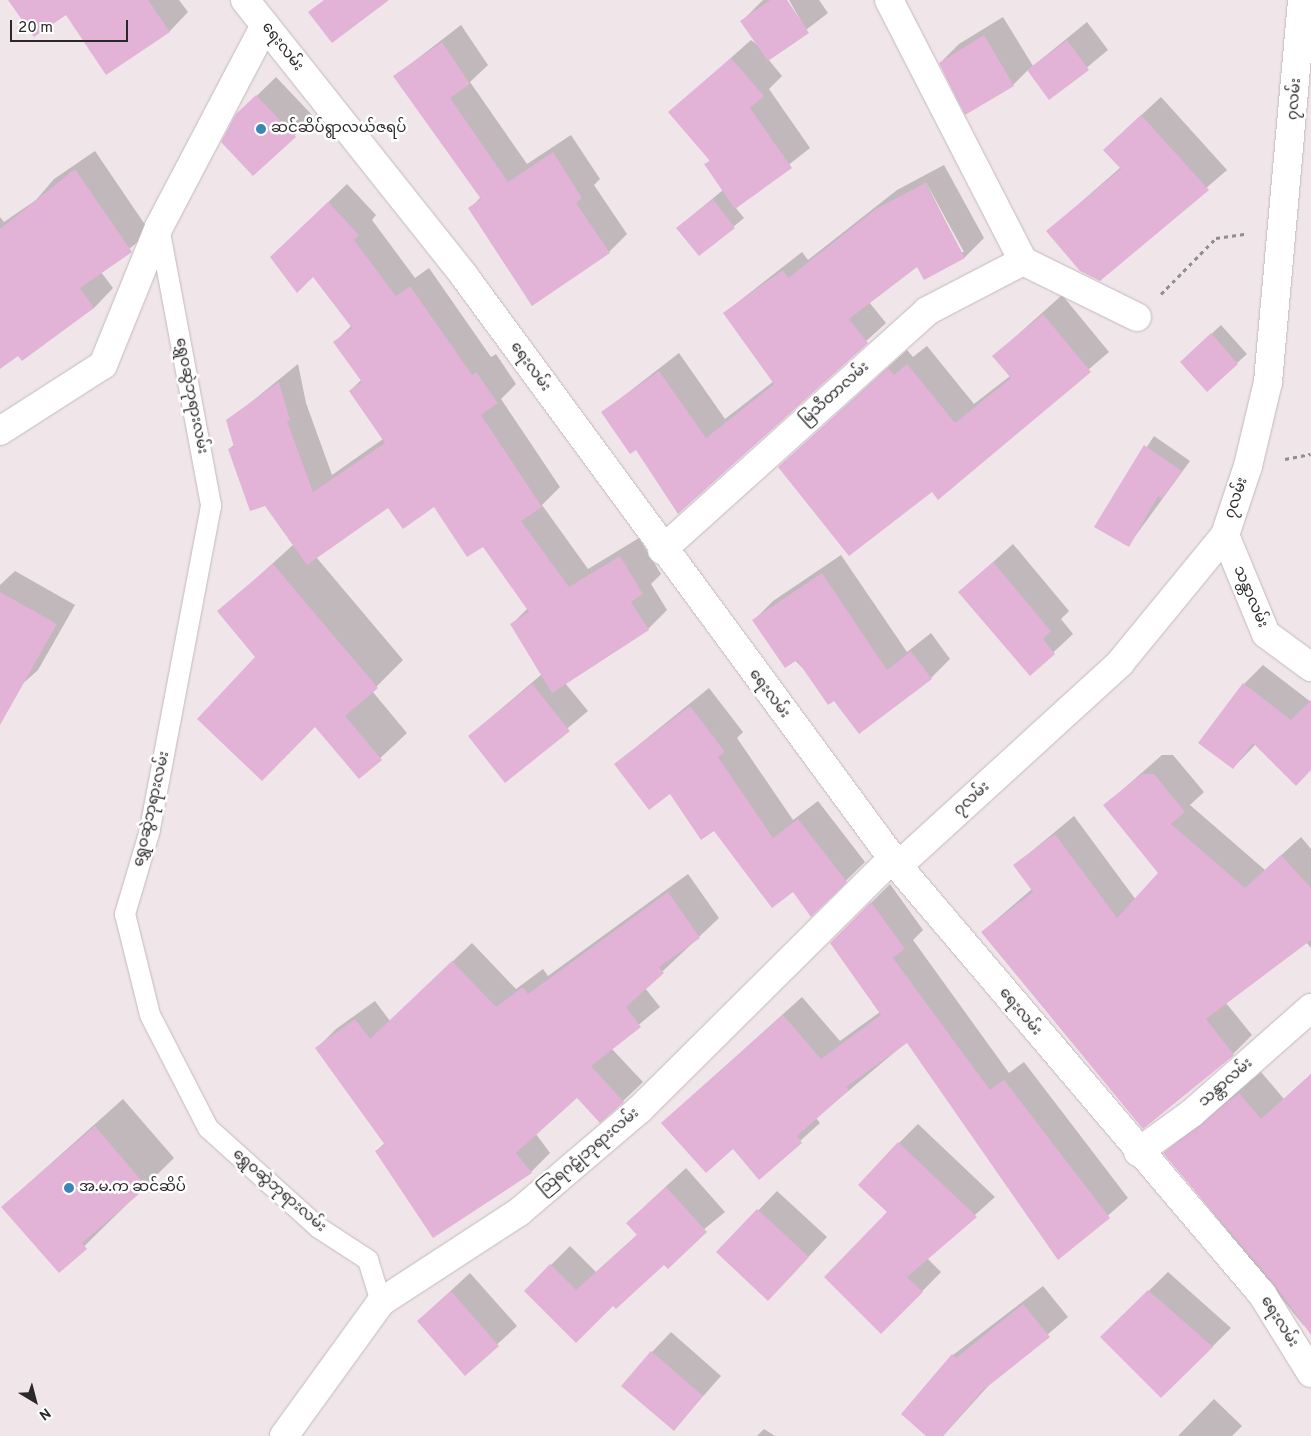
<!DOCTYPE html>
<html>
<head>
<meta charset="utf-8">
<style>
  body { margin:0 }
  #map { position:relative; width:1311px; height:1436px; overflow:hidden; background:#f0e6e9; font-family:Overpass,"Noto Sans Myanmar",sans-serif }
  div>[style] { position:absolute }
  .shadow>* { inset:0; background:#0003 }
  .building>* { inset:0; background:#e2b2d7 }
  .path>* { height:3px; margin-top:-1.5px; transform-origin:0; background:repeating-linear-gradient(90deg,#928c8e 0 4px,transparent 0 8px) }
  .roads { filter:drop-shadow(0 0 1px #c3b9bc) drop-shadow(0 0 1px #c3b9bc) }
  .lane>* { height:20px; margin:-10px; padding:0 10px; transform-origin:10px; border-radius:10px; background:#fff }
  .street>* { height:28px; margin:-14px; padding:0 14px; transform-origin:14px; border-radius:14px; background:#fff }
  .secondary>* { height:28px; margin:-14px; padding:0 14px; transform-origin:14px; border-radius:14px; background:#fff }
  .dots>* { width:14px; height:14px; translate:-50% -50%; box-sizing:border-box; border:2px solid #fff; border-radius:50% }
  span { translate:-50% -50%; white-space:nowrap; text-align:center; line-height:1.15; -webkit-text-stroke:5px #fff; paint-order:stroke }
  .street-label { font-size:15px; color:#2b2829 }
  .poi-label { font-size:15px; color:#2b2829 }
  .left { translate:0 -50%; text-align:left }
  .north { position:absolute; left:10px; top:1376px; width:50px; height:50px; -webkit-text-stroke:4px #fff; paint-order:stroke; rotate:143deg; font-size:14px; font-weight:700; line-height:20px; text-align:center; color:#2b2829 }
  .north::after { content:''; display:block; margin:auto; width:18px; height:22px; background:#2b2829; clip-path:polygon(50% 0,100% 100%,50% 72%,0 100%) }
  .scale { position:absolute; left:10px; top:20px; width:118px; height:22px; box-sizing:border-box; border:2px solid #2b2829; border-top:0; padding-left:6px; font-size:15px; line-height:18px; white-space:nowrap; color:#2b2829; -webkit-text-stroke:4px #fff; paint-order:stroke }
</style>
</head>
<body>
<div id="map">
  <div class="shadow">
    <i style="clip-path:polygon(10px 0,179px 0,188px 12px,169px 32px)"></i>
    <i style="clip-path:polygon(763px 0,786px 0,806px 30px,789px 0,819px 0,828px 13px,768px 59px,782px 76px,769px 89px,810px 148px,735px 207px,744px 218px,699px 255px,677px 228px,723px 190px,706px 165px,710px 160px,670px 112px,751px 40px,759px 46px,742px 21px)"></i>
    <i style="clip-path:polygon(1003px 17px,1033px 66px,1087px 22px,1108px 50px,1050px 98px,1028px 70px,1013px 85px,940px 63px,959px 44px)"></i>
    <i style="clip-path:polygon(461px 25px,488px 65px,470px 82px,527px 164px,571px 135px,600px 179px,594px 185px,627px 234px,609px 252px,470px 208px,481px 197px,395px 76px)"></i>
    <i style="clip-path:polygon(276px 77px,314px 117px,253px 175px,237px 115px)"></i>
    <i style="clip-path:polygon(1161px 97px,1227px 170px,1100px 280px,1048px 231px,1121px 167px,1124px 131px)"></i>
    <i style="clip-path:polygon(95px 151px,150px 232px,101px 272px,113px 288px,94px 308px,0 367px,0 217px,4px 222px,36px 200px,54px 179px)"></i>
    <i style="clip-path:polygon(evenodd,944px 165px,984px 238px,965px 257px,924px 278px,917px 265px,869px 302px,886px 323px,678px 512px,636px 448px,603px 412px,679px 353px,725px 419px,774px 381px,724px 313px,802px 252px,808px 260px,897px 190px,944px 165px,923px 177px,964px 252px,961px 252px,923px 177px)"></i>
    <i style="clip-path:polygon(347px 184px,376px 215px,372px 220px,415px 278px,429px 268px,491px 357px,496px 354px,516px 384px,501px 399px,560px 487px,542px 505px,588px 569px,639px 538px,661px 574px,651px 584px,667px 610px,648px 629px,565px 683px,588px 711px,505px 781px,469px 736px,542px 674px,512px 624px,528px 608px,483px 545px,434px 505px,389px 506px,316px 557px,403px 660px,372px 691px,407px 733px,359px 778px,219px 612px,294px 544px,229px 449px,235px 444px,228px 421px,298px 364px,306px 403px,332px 475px,383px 439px,350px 391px,362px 379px,335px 342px,351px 326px,291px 238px)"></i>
    <i style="clip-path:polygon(1062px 295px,1109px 352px,938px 498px,932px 491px,779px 467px,907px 350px,913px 357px,927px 346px,974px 404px,1010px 376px,994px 356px)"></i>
    <i style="clip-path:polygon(1221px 325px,1247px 354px,1237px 363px,1191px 353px)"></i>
    <i style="clip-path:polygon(1154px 436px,1190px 461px,1128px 546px,1095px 527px)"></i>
    <i style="clip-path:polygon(1013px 544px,1069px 611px,1061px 619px,1073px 634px,1030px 674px,960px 592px)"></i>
    <i style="clip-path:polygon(841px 555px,907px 652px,931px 633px,950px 659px,931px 678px,834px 699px,754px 620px,773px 601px)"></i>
    <i style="clip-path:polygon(15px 571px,75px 605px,38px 670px,0 704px,0 585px)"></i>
    <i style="clip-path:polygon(1263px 665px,1311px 702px,1311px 769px,1256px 744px,1233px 768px,1244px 684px)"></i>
    <i style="clip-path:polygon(709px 688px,743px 732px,737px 738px,793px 820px,818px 801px,865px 862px,811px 915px,793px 890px,670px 792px,615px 764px)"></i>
    <i style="clip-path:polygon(1162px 755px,1173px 755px,1204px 792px,1190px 805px,1265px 870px,1301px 837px,1311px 849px,1311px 948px,1306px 942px,1226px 1003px,1252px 1035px,1233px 1054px,982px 932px,1032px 889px,1015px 865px,1074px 816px,1136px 900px,1160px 873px,1105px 805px)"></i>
    <i style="clip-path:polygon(688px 874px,719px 918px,645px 988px,660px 1007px,611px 1048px,643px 1082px,623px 1101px,600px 1121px,577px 1097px,536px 1134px,550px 1153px,531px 1172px,376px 1151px,385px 1143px,317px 1048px,336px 1029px,375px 1001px,390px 1021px,472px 943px,516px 989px,543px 969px,548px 976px)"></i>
    <i style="clip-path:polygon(890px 884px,923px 930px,913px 940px,1009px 1073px,1024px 1062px,1128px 1198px,1058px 1259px,908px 1041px,816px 1118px,820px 1123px,759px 1178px,733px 1148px,662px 1123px,802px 997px,840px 1041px,880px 1012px,831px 943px)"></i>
    <i style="clip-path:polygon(1261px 1072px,1284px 1099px,1311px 1074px,1311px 1320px,1304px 1326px,1165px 1153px)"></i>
    <i style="clip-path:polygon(123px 1099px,174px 1158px,59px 1271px,2px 1207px)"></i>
    <i style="clip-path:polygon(918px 1124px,995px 1197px,927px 1258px,941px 1272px,901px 1313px,889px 1212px,899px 1143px)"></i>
    <i style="clip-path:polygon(686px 1168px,725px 1212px,613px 1304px,525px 1291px,570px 1246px,596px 1272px,638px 1234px,647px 1204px)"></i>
    <i style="clip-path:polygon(777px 1191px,827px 1237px,787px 1280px,718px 1252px)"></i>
    <i style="clip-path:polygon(1168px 1272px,1231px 1328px,1212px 1347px,1121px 1318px)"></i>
    <i style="clip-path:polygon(470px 1273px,517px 1326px,465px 1374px,418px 1321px)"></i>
    <i style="clip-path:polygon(1043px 1286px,1068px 1317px,990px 1384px,943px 1436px,928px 1436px,953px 1355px)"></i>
    <i style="clip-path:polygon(671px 1332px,721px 1376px,674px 1429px,652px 1352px)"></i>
    <i style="clip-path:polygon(1214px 1399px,1242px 1426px,1232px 1436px,1178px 1436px)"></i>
    <i style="clip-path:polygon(764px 1429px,775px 1436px,757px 1436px)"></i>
  </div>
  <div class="building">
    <i style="clip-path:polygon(8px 0,148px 0,170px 32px,106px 75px,66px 15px,34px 37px)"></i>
    <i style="clip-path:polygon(324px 0,389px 0,332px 43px,308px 12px)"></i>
    <i style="clip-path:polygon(770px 0,787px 0,809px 33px,768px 61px,740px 21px)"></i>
    <i style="clip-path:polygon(984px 35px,1014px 86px,965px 115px,939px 63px)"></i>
    <i style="clip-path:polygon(1067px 40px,1089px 70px,1049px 100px,1027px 70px)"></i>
    <i style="clip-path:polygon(442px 42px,470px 84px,450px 98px,508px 182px,553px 152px,582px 198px,576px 203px,610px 253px,532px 306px,468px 208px,481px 199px,393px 76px)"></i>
    <i style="clip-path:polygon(731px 58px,764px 96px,750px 108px,792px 168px,735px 209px,704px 164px,710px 161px,668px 112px)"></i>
    <i style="clip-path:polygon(256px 95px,296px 137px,253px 176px,221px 142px,236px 114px)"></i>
    <i style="clip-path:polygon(1141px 115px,1209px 190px,1100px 281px,1080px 271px,1046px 231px,1121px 169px,1103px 150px)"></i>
    <i style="clip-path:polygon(75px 169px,132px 252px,80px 288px,94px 308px,22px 361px,18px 356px,0 369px,0 229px)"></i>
    <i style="clip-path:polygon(925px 183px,965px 258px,924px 280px,917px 267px,849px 319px,868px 343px,678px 514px,636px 450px,630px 454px,601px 412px,659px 371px,706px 438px,774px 384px,723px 313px,783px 270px,788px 278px,876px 209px)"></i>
    <i style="clip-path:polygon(713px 199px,735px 228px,699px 256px,676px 228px)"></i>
    <i style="clip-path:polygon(328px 202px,359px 235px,354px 240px,396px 296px,410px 286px,472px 375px,476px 372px,498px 403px,481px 415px,542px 507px,521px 521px,569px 587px,620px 556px,643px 594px,631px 602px,649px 630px,552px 693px,510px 624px,529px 612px,483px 547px,467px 557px,434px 507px,403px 529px,388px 508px,307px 565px,265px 506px,250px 511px,228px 449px,234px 447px,226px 420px,279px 382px,290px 420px,287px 421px,313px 492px,385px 443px,349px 391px,362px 382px,333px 342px,352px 328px,313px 277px,297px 293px,270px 257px)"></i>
    <i style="clip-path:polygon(1043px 314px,1091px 372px,938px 500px,932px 492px,849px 556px,778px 467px,888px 368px,894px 375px,907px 364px,955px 423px,1011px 378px,992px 356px)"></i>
    <i style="clip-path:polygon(1211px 333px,1238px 364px,1207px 392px,1180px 362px)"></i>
    <i style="clip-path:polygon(1144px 445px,1182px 471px,1162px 499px,1158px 496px,1129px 547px,1094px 527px)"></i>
    <i style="clip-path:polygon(993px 562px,1051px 631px,1043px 639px,1055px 654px,1030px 676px,958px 592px)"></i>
    <i style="clip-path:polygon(273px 564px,378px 688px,345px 716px,382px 760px,359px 779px,315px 727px,262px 781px,197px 719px,255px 657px,217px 611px)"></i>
    <i style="clip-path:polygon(822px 573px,887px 670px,911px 651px,932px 679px,859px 734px,834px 701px,828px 705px,797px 660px,785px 668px,752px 620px)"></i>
    <i style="clip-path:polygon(0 592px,57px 624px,0 725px)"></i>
    <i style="clip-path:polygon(1243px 683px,1291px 720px,1311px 700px,1311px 770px,1296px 786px,1253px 743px,1233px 769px,1198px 743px)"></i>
    <i style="clip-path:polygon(532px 684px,570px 731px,505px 783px,468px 736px)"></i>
    <i style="clip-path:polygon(690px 706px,725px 752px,718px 757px,773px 838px,798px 819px,847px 882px,811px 917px,793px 892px,772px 908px,714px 831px,701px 840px,670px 794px,649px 810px,614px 764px)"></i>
    <i style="clip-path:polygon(1142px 774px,1154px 774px,1185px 812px,1171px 824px,1245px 888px,1281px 855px,1311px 888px,1311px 940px,1206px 1019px,1234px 1055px,1143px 1129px,981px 932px,1033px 892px,1013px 865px,1055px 834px,1117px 918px,1158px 873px,1103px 805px)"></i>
    <i style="clip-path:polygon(668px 892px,700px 938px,659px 967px,664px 973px,626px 1007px,641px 1027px,591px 1066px,624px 1102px,600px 1123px,577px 1098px,516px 1153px,532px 1173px,433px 1238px,375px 1151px,385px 1145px,315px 1048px,355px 1019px,370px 1039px,452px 961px,496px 1007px,523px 987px,528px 994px)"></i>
    <i style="clip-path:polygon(871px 902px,905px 949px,893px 958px,990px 1090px,1004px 1080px,1110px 1218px,1058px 1260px,907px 1043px,846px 1087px,849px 1090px,797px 1136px,802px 1143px,759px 1180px,733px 1149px,706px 1173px,661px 1123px,783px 1015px,821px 1059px,881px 1015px,830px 943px)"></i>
    <i style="clip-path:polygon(1311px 1074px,1311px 1335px,1274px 1284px,1163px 1153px,1239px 1093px,1261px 1119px)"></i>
    <i style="clip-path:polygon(95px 1126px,147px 1187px,82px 1243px,87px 1249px,59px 1273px,1px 1207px)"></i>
    <i style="clip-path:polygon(898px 1142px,977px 1217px,907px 1277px,923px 1292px,881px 1334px,824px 1277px,887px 1212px,858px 1185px)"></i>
    <i style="clip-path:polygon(666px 1187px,707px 1232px,668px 1269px,664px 1265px,616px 1309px,613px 1306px,576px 1343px,524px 1291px,550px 1264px,576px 1290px,637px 1235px,626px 1223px)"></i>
    <i style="clip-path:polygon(757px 1209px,809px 1257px,768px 1301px,716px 1252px)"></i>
    <i style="clip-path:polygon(1148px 1290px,1213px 1347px,1161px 1398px,1100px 1337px)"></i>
    <i style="clip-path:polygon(451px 1291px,499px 1346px,465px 1376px,417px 1321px)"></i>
    <i style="clip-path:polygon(1023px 1304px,1050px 1337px,982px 1391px,943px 1436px,926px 1436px,901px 1414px,952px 1354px,956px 1358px)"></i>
    <i style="clip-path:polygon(651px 1351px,703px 1396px,674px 1431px,621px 1386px)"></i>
  </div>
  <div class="path">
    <i style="left:1161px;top:294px;width:78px;rotate:-45.5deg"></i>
    <i style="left:1216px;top:238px;width:30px;rotate:-8deg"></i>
    <i style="left:1285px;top:459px;width:26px;rotate:-11deg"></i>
  </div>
  <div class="roads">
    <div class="lane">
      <i style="left:159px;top:227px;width:284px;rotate:79.4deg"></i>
      <i style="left:211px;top:506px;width:330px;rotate:100.7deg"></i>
      <i style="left:150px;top:830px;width:88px;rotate:106.6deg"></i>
      <i style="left:125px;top:914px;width:104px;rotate:76.1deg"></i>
      <i style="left:150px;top:1015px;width:127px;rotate:62.8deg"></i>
      <i style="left:208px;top:1128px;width:149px;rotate:42deg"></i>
      <i style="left:319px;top:1228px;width:59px;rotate:33.1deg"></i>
      <i style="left:368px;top:1260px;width:44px;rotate:72.8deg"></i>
    </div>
    <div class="street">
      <i style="left:889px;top:0;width:293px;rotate:62.8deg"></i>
      <i style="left:1023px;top:261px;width:127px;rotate:26.2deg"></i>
      <i style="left:0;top:431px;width:122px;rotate:-32.7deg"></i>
      <i style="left:103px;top:365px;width:149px;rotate:-67.9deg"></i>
      <i style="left:159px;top:227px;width:228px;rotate:-62.3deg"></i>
      <i style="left:1225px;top:535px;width:107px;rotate:67.5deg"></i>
      <i style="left:1266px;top:634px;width:56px;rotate:36.3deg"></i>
      <i style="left:662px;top:550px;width:357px;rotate:-42deg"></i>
      <i style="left:927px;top:311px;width:108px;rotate:-27.5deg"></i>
      <i style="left:1138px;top:1152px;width:67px;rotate:-35.8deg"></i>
      <i style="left:1192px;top:1113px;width:159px;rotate:-41.4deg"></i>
      <i style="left:284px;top:1436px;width:165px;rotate:-54.1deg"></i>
      <i style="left:381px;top:1302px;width:165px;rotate:-33.1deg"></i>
      <i style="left:519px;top:1212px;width:159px;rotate:-40.4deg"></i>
      <i style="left:640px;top:1109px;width:356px;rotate:-44.8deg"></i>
    </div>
    <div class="secondary">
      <i style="left:245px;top:0;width:354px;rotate:51.5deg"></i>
      <i style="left:465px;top:277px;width:731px;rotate:53.68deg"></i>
      <i style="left:898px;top:866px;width:562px;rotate:49.62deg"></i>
      <i style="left:1262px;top:1294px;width:93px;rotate:58.2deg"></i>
      <i style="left:898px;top:866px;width:301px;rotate:-42.4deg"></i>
      <i style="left:1120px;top:663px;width:166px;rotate:-50.6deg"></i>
      <i style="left:1225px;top:535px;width:73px;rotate:-71.6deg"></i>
      <i style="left:1248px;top:466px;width:86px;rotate:-76.6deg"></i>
      <i style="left:1268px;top:382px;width:384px;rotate:-84.9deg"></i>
    </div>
  </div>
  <div class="dots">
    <i style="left:261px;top:129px;background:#3a86b9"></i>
    <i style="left:69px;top:1188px;background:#3a86b9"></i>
  </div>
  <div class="street-label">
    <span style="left:282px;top:47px;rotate:52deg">ရေးလမ်း</span>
    <span style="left:1295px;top:99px;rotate:-85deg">၇လမ်း</span>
    <span style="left:530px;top:367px;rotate:54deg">ရေးလမ်း</span>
    <span style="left:835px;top:394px;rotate:-42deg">မြသီတာလမ်း</span>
    <span style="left:191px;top:396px;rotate:79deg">ရွှေဝဆွဲဘုရားလမ်း</span>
    <span style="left:1237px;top:498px;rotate:-71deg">၇လမ်း</span>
    <span style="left:1250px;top:597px;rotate:67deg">သန္တာလမ်း</span>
    <span style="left:769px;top:694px;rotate:53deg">ရေးလမ်း</span>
    <span style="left:972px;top:799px;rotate:-42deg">၇လမ်း</span>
    <span style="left:152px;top:809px;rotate:-77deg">ရွှေဝဆွဲဘုရားလမ်း</span>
    <span style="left:1020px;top:1012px;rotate:50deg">ရေးလမ်း</span>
    <span style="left:1226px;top:1083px;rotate:-41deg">သန္တာလမ်း</span>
    <span style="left:589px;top:1152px;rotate:-40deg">သြရဂဠုံဘုရားလမ်း</span>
    <span style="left:279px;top:1191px;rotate:41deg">ရွှေဝဆွဲဘုရားလမ်း</span>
    <span style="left:1279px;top:1322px;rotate:58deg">ရေးလမ်း</span>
  </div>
  <div class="poi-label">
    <span class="left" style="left:271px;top:129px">ဆင်ဆိပ်ရွာလယ်ဇရပ်</span>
    <span class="left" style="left:79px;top:1188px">အ.မ.က ဆင်ဆိပ်</span>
  </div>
  <div class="north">N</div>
  <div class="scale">20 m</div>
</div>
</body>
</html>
